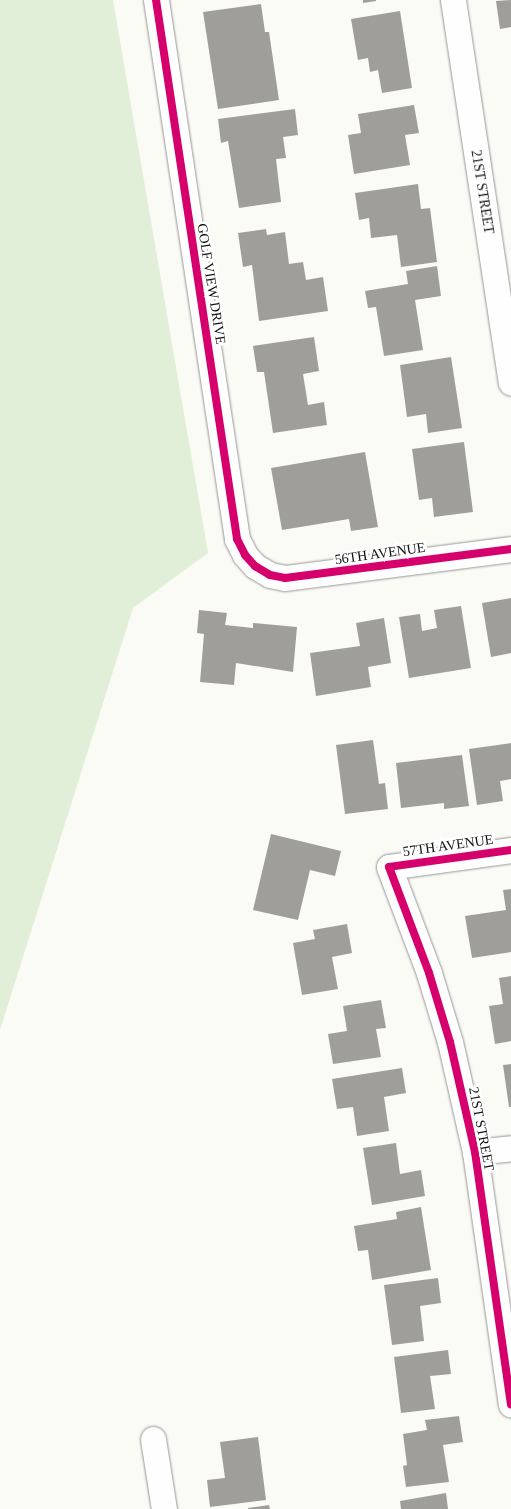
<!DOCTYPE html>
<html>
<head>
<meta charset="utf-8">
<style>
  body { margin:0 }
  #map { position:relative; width:511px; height:1509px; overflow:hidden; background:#fbfbf6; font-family:Georgia,serif }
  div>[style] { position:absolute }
  .green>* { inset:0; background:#e1efd8 }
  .building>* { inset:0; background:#9f9e9b }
  .roads { filter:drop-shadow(0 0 1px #969694) drop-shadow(0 0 1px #969694) }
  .minor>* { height:25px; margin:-12.5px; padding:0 12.5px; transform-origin:12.5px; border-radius:12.5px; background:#fefefe }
  .cycleway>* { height:8px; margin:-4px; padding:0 4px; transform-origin:4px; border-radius:4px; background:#d6006c }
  span { translate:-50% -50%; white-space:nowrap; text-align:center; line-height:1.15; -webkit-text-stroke:5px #fff; paint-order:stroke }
  .street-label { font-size:14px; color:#101010 }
</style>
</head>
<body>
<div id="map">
  <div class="green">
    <i style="clip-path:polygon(0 0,113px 0,208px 553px,133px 608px,0 1030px)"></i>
  </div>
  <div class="building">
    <i style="clip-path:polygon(363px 0,376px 0,376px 1px,363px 3px)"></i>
    <i style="clip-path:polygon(511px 0,511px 27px,500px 29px,496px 1px)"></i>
    <i style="clip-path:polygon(261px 4px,265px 32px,269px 32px,279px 100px,218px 109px,203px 12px)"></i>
    <i style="clip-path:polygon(400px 11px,412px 88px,382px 93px,378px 70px,370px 72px,368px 58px,358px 60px,351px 19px)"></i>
    <i style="clip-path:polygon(414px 105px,419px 133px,405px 135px,410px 165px,354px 174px,348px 135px,361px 133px,358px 114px)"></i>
    <i style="clip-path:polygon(295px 109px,298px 135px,283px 137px,286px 158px,276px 159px,281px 202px,239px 208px,228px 141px,221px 143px,218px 119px)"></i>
    <i style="clip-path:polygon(418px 184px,421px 209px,430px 208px,437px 262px,401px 267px,397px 235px,371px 238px,369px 218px,359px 220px,355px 193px)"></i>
    <i style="clip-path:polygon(266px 229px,267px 235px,285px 232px,289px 264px,303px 262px,306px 280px,323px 277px,328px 311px,259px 321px,252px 265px,243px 267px,238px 233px)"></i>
    <i style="clip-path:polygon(437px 266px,441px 296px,415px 300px,423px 350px,384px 356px,376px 307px,368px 308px,365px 291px,408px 284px,406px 271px)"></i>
    <i style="clip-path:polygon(314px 337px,319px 371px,303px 374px,308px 405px,324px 402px,327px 425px,273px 433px,264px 372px,257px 372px,253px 346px)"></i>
    <i style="clip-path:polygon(451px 357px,462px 428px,428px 433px,426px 414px,407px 417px,400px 365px)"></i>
    <i style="clip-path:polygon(464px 442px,473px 512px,434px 517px,432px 498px,419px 500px,412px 449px)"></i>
    <i style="clip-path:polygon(365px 452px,378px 527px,351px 531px,349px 519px,282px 530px,271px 468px)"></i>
    <i style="clip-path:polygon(511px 598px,511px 653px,491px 657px,482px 603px)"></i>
    <i style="clip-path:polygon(461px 606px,471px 668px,409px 678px,399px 617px,420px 614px,422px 631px,437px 628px,434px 610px)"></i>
    <i style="clip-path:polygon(199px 610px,227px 613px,225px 625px,253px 628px,253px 623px,297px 627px,293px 672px,236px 663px,234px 685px,200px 682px,204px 634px,197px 633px)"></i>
    <i style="clip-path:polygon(384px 618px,391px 663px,368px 667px,371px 687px,316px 696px,310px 653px,360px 646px,356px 623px)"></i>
    <i style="clip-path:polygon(373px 740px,379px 784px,385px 783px,388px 809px,345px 814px,336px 745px)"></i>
    <i style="clip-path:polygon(511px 743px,511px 779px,500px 781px,503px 801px,477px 805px,469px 749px)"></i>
    <i style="clip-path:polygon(462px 755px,469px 806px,444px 809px,444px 803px,401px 808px,396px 763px)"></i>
    <i style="clip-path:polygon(271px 834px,341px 851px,335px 876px,310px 870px,298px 920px,253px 910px)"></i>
    <i style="clip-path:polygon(511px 889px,511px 952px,472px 958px,465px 916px,506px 910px,503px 890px)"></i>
    <i style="clip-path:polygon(347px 924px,352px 953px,332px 957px,338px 989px,302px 995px,293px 943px,315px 939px,313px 930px)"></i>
    <i style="clip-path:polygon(511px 976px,511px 1041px,495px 1044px,489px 1006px,503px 1004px,499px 978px)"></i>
    <i style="clip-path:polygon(381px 1000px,386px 1028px,376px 1029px,381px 1057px,333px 1064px,328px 1034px,347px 1031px,343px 1006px)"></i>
    <i style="clip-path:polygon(511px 1064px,511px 1107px,509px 1107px,503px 1065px)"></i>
    <i style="clip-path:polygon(402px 1068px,406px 1093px,384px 1097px,389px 1131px,357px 1136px,353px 1107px,337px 1109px,332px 1079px)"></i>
    <i style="clip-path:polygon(396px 1143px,400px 1174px,421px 1170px,425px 1196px,372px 1205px,363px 1148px)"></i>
    <i style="clip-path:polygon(421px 1207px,431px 1270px,372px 1280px,368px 1250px,358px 1251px,354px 1226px,397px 1219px,396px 1212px)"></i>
    <i style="clip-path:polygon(438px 1278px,441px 1303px,420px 1306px,424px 1341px,392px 1345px,384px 1285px)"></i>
    <i style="clip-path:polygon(448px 1350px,451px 1374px,430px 1376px,435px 1409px,401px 1413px,394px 1357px)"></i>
    <i style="clip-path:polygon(459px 1416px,463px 1442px,443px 1445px,449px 1482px,406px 1487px,403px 1466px,407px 1465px,403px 1434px,427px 1430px,425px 1420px)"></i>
    <i style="clip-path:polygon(258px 1437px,266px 1500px,210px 1507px,207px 1480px,225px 1478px,220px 1442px)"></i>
    <i style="clip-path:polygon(446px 1493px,448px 1509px,401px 1509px,400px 1501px)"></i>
    <i style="clip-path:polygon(269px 1505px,270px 1509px,248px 1509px,248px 1508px)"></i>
  </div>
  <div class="roads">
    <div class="minor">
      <i style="left:156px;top:0;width:545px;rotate:81.45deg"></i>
      <i style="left:237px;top:539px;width:18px;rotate:63deg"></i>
      <i style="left:245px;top:555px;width:15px;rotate:48deg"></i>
      <i style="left:255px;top:566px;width:17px;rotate:31deg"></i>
      <i style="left:270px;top:575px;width:15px;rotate:11deg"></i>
      <i style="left:285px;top:578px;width:228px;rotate:-7.3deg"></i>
      <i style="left:453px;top:0;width:387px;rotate:81.4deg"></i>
      <i style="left:511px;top:850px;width:123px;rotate:172.1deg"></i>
      <i style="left:389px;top:867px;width:113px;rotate:69.3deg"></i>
      <i style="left:429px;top:973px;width:72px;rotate:73.1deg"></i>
      <i style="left:450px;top:1042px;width:113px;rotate:77.2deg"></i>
      <i style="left:475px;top:1152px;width:255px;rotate:81.9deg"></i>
      <i style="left:475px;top:1152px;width:36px;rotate:-6deg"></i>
      <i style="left:153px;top:1439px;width:71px;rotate:81.1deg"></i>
    </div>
  </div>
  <div class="cycleway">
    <i style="left:156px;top:0;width:545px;rotate:81.45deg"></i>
    <i style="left:237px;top:539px;width:18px;rotate:63deg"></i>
    <i style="left:245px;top:555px;width:15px;rotate:48deg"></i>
    <i style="left:255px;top:566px;width:17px;rotate:31deg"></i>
    <i style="left:270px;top:575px;width:15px;rotate:11deg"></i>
    <i style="left:285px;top:578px;width:228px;rotate:-7.3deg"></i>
    <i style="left:511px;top:850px;width:123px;rotate:172.1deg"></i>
    <i style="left:389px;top:867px;width:113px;rotate:69.3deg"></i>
    <i style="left:429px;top:973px;width:72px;rotate:73.1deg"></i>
    <i style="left:450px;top:1042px;width:113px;rotate:77.2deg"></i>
    <i style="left:475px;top:1152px;width:255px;rotate:81.9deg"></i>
  </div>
  <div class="street-label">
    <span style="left:482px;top:192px;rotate:81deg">21ST STREET</span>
    <span style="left:211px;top:284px;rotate:81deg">GOLF VIEW DRIVE</span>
    <span style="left:380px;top:554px;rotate:-8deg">56TH AVENUE</span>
    <span style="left:448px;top:846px;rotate:-8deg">57TH AVENUE</span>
    <span style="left:481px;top:1129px;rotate:79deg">21ST STREET</span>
  </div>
</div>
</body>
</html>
